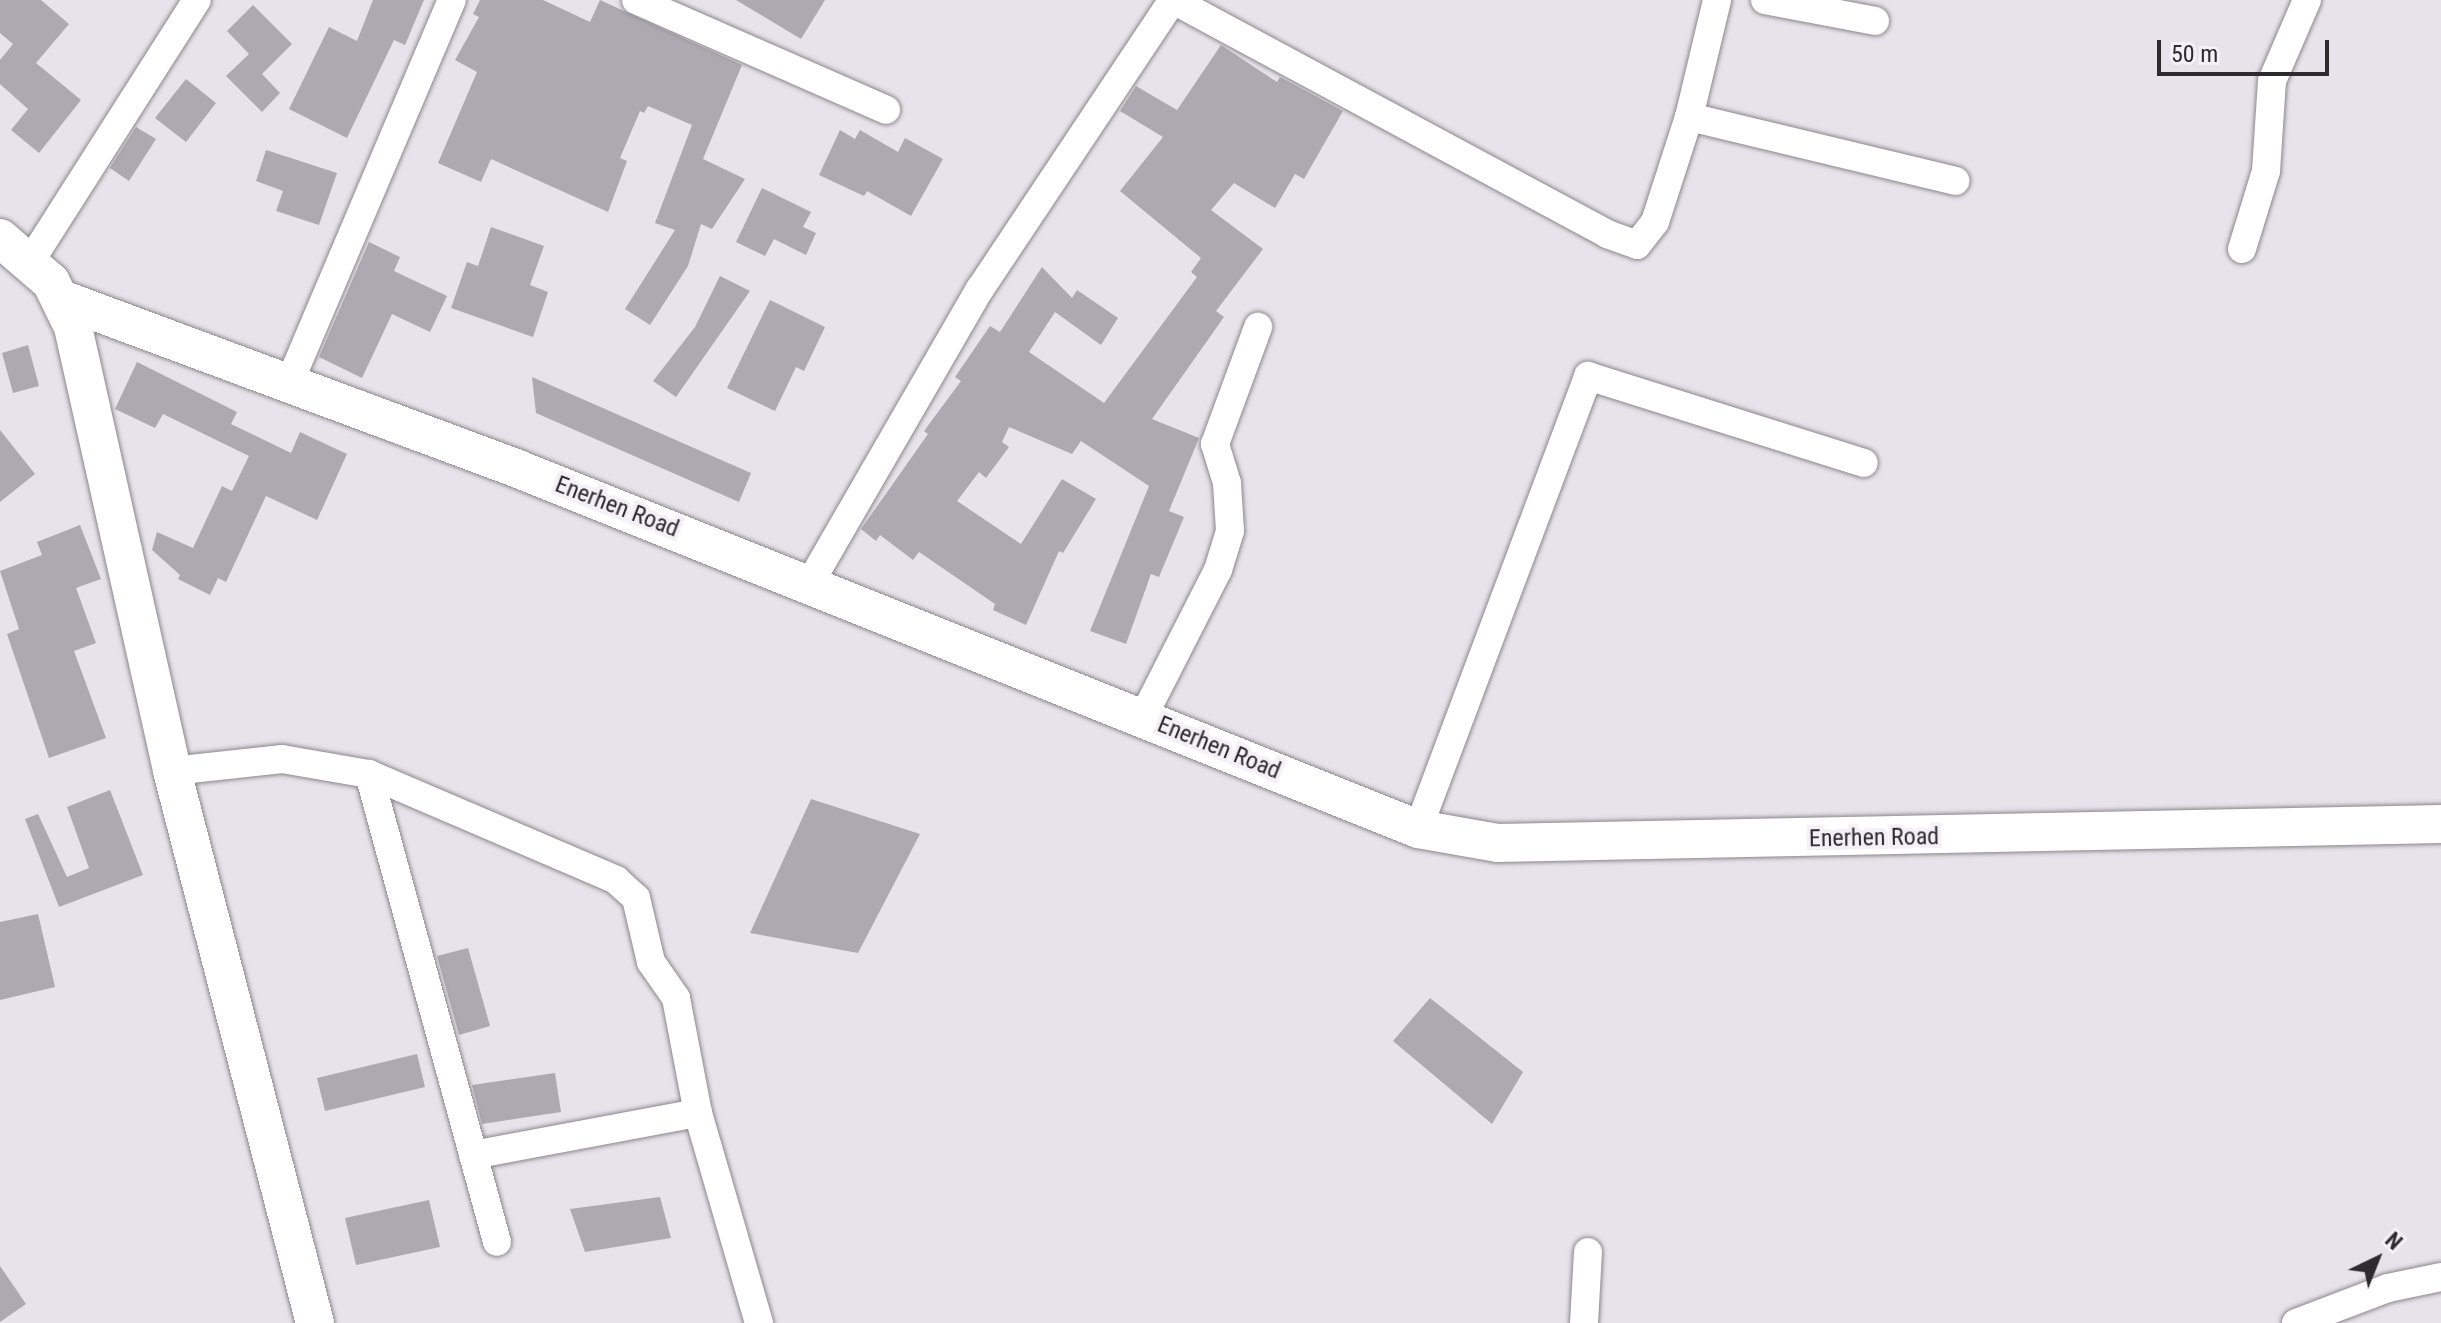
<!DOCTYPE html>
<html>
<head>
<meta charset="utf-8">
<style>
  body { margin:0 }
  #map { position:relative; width:2441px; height:1323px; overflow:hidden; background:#e7e3ea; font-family:"Roboto Condensed",sans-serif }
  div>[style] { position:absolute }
  .building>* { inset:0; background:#ada9b0 }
  .roads { filter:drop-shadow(0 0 2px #8b878d) drop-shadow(0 0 2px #8b878d) }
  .street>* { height:28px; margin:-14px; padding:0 14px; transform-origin:14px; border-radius:14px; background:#fff }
  .secondary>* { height:38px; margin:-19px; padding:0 19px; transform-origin:19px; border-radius:19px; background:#fff }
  span { translate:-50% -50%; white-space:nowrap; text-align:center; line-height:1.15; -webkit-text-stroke:8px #f4f0f7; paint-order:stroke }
  .street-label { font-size:24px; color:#2d2b2e }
  .north { position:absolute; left:2337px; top:1219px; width:80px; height:80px; -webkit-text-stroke:6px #f4f0f7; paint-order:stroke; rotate:43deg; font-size:22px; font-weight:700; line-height:32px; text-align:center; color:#2d2b2e }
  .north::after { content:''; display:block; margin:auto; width:28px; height:36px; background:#2d2b2e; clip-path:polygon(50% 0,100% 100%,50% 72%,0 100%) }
  .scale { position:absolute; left:2157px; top:40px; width:172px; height:36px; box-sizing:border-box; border:4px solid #2d2b2e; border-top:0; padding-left:10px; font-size:24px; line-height:28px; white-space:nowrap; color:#2d2b2e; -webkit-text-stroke:6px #f4f0f7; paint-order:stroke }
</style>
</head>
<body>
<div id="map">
  <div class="building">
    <i style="clip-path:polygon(0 0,41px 0,69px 24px,36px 63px,81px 100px,39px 153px,11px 130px,28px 109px,0 84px,0 60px,13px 44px,0 33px)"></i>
    <i style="clip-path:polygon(373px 0,424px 0,405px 45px,394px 40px,347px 138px,289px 109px,329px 27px,357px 41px)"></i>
    <i style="clip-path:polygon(480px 0,543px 0,590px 22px,600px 0,742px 65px,703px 159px,745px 179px,712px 229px,701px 224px,688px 266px,650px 325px,625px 309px,675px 230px,655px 223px,692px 125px,648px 106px,644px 113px,640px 111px,620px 158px,627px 161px,608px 212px,491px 159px,481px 182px,438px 163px,477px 72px,455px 60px,479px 17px,473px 14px)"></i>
    <i style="clip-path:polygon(736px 0,825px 0,801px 39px)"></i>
    <i style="clip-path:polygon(253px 5px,292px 44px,262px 74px,280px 93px,262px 112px,226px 76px,249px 54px,227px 31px)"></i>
    <i style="clip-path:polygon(1221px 45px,1277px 82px,1280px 77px,1343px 111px,1304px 179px,1295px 174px,1275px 208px,1234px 183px,1211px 210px,1263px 249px,1216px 311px,1224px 317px,1152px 419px,1199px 438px,1169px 511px,1184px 517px,1159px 577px,1151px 574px,1126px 644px,1090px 631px,1149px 486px,1081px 441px,1072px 454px,1009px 427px,1002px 442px,1009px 447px,986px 478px,979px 472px,957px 501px,1021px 544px,1062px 479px,1096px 499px,1063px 553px,1059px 551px,1026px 625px,993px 610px,995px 604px,919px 552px,913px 560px,880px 535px,876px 541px,861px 529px,928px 434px,924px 431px,961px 381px,955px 377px,990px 326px,1000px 332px,1042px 267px,1072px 298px,1077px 290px,1118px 318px,1101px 345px,1055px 312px,1029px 352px,1104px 403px,1197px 277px,1191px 272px,1201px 258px,1120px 191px,1163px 137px,1120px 111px,1136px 86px,1177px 110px)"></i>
    <i style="clip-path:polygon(186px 79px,216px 103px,186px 142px,155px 118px)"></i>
    <i style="clip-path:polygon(136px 127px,156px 139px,129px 181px,110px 168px)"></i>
    <i style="clip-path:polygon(840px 130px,855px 139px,860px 130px,898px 152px,905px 138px,943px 159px,911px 216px,867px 191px,864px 196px,819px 175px)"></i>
    <i style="clip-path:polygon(266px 150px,337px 173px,319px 225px,276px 211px,283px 191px,256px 181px)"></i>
    <i style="clip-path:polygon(762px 188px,811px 212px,803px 227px,816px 233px,806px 255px,774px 239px,765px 256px,736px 242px)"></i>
    <i style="clip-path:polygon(491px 227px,544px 246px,530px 285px,548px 292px,533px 337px,451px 308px,467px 262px,478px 266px)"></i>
    <i style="clip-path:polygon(369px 242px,400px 257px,394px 271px,447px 296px,430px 332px,392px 314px,362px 378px,319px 357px)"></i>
    <i style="clip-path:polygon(720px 276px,750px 291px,676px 397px,653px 381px,695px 327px)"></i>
    <i style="clip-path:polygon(770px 300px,825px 327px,804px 371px,796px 367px,775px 411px,727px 388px)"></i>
    <i style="clip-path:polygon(28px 345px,39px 386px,13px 393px,2px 353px)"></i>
    <i style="clip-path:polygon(137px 362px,237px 412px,231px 424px,291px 453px,300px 432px,347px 454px,317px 520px,266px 496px,226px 582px,218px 578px,210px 595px,178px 579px,180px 575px,152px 550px,157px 532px,193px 548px,222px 486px,232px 491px,249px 456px,163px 414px,155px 428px,115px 409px)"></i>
    <i style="clip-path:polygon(532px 377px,751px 473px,739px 502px,536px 413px)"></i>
    <i style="clip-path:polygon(0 430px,35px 474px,0 502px)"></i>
    <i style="clip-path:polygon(80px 525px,101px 579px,76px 588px,96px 643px,74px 651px,106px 738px,49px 758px,7px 634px,19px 629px,0 571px,42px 555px,37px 542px)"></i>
    <i style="clip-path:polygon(110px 790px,143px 875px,59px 907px,25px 819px,38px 814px,67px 877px,89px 868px,67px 807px)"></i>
    <i style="clip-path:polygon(811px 799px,920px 834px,858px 953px,750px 933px)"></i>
    <i style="clip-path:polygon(38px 914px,55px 987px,0 1000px,0 922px)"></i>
    <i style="clip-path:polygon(468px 948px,490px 1026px,459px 1035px,437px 956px)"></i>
    <i style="clip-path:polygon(1430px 998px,1523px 1072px,1492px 1124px,1393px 1041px)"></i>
    <i style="clip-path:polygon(417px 1054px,425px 1087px,325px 1111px,317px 1078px)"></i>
    <i style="clip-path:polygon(555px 1073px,561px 1112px,482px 1124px,472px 1085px)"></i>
    <i style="clip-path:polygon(660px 1197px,671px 1238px,585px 1252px,570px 1209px)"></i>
    <i style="clip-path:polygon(429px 1200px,440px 1247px,356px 1265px,345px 1218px)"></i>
    <i style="clip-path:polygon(0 1266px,26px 1304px,0 1322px)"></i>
  </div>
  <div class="roads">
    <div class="street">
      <i style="left:636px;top:0;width:273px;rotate:23.7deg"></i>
      <i style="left:1173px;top:0;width:493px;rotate:28.3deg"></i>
      <i style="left:1607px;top:234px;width:32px;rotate:20deg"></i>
      <i style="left:1637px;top:245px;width:29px;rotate:-52deg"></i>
      <i style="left:1655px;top:222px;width:110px;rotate:-72.1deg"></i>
      <i style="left:1689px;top:117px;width:120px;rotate:-76.5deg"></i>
      <i style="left:1765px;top:0;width:112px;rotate:10.8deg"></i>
      <i style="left:1689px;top:117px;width:274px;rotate:13.5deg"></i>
      <i style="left:2242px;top:249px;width:82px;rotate:-72.9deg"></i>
      <i style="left:2266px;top:171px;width:90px;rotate:-86.2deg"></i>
      <i style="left:2272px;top:81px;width:88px;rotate:-66.6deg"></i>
      <i style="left:28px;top:265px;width:314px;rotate:-57.5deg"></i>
      <i style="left:288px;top:386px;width:419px;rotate:-67deg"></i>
      <i style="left:810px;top:583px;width:340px;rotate:-60deg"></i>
      <i style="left:980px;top:289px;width:348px;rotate:-56.3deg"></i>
      <i style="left:1143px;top:717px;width:165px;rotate:-63deg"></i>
      <i style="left:1218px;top:570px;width:41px;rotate:-72.9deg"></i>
      <i style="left:1230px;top:531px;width:48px;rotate:-93.6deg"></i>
      <i style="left:1227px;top:483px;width:41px;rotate:-107.1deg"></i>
      <i style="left:1215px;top:444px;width:125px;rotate:-69.8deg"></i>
      <i style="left:172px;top:771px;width:111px;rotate:-6.2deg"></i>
      <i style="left:282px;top:759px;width:88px;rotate:9.8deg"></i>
      <i style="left:369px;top:774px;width:269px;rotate:23.2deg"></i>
      <i style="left:616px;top:880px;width:27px;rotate:42deg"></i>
      <i style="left:636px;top:898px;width:66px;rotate:76.8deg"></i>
      <i style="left:651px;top:962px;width:44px;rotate:55.2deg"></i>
      <i style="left:676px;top:998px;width:117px;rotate:79.2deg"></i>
      <i style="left:698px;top:1113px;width:219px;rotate:73.8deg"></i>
      <i style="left:369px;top:774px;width:485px;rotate:74.7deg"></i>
      <i style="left:1418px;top:829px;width:484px;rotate:-69.4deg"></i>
      <i style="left:1588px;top:376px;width:289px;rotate:17.5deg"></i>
      <i style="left:473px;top:1155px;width:229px;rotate:-10.6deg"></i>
      <i style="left:1584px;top:1323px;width:71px;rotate:-86.8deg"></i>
      <i style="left:2296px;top:1323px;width:98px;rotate:-20.8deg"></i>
      <i style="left:2388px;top:1288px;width:54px;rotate:-11.7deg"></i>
    </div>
    <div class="secondary">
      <i style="left:0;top:238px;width:67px;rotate:40.8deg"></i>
      <i style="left:51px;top:282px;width:50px;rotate:63.9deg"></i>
      <i style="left:73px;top:327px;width:455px;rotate:77.4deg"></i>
      <i style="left:172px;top:771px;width:570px;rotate:75.48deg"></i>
      <i style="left:64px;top:300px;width:484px;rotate:20.4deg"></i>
      <i style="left:518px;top:469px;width:969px;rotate:21.8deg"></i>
      <i style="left:1418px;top:829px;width:81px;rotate:9.9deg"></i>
      <i style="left:1498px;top:843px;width:943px;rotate:-1.15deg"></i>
    </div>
  </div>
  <div class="street-label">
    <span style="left:617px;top:507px;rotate:21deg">Enerhen Road</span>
    <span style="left:1219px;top:748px;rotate:22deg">Enerhen Road</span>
    <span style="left:1874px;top:838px;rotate:-1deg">Enerhen Road</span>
  </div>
  <div class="north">N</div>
  <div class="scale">50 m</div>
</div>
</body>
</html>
